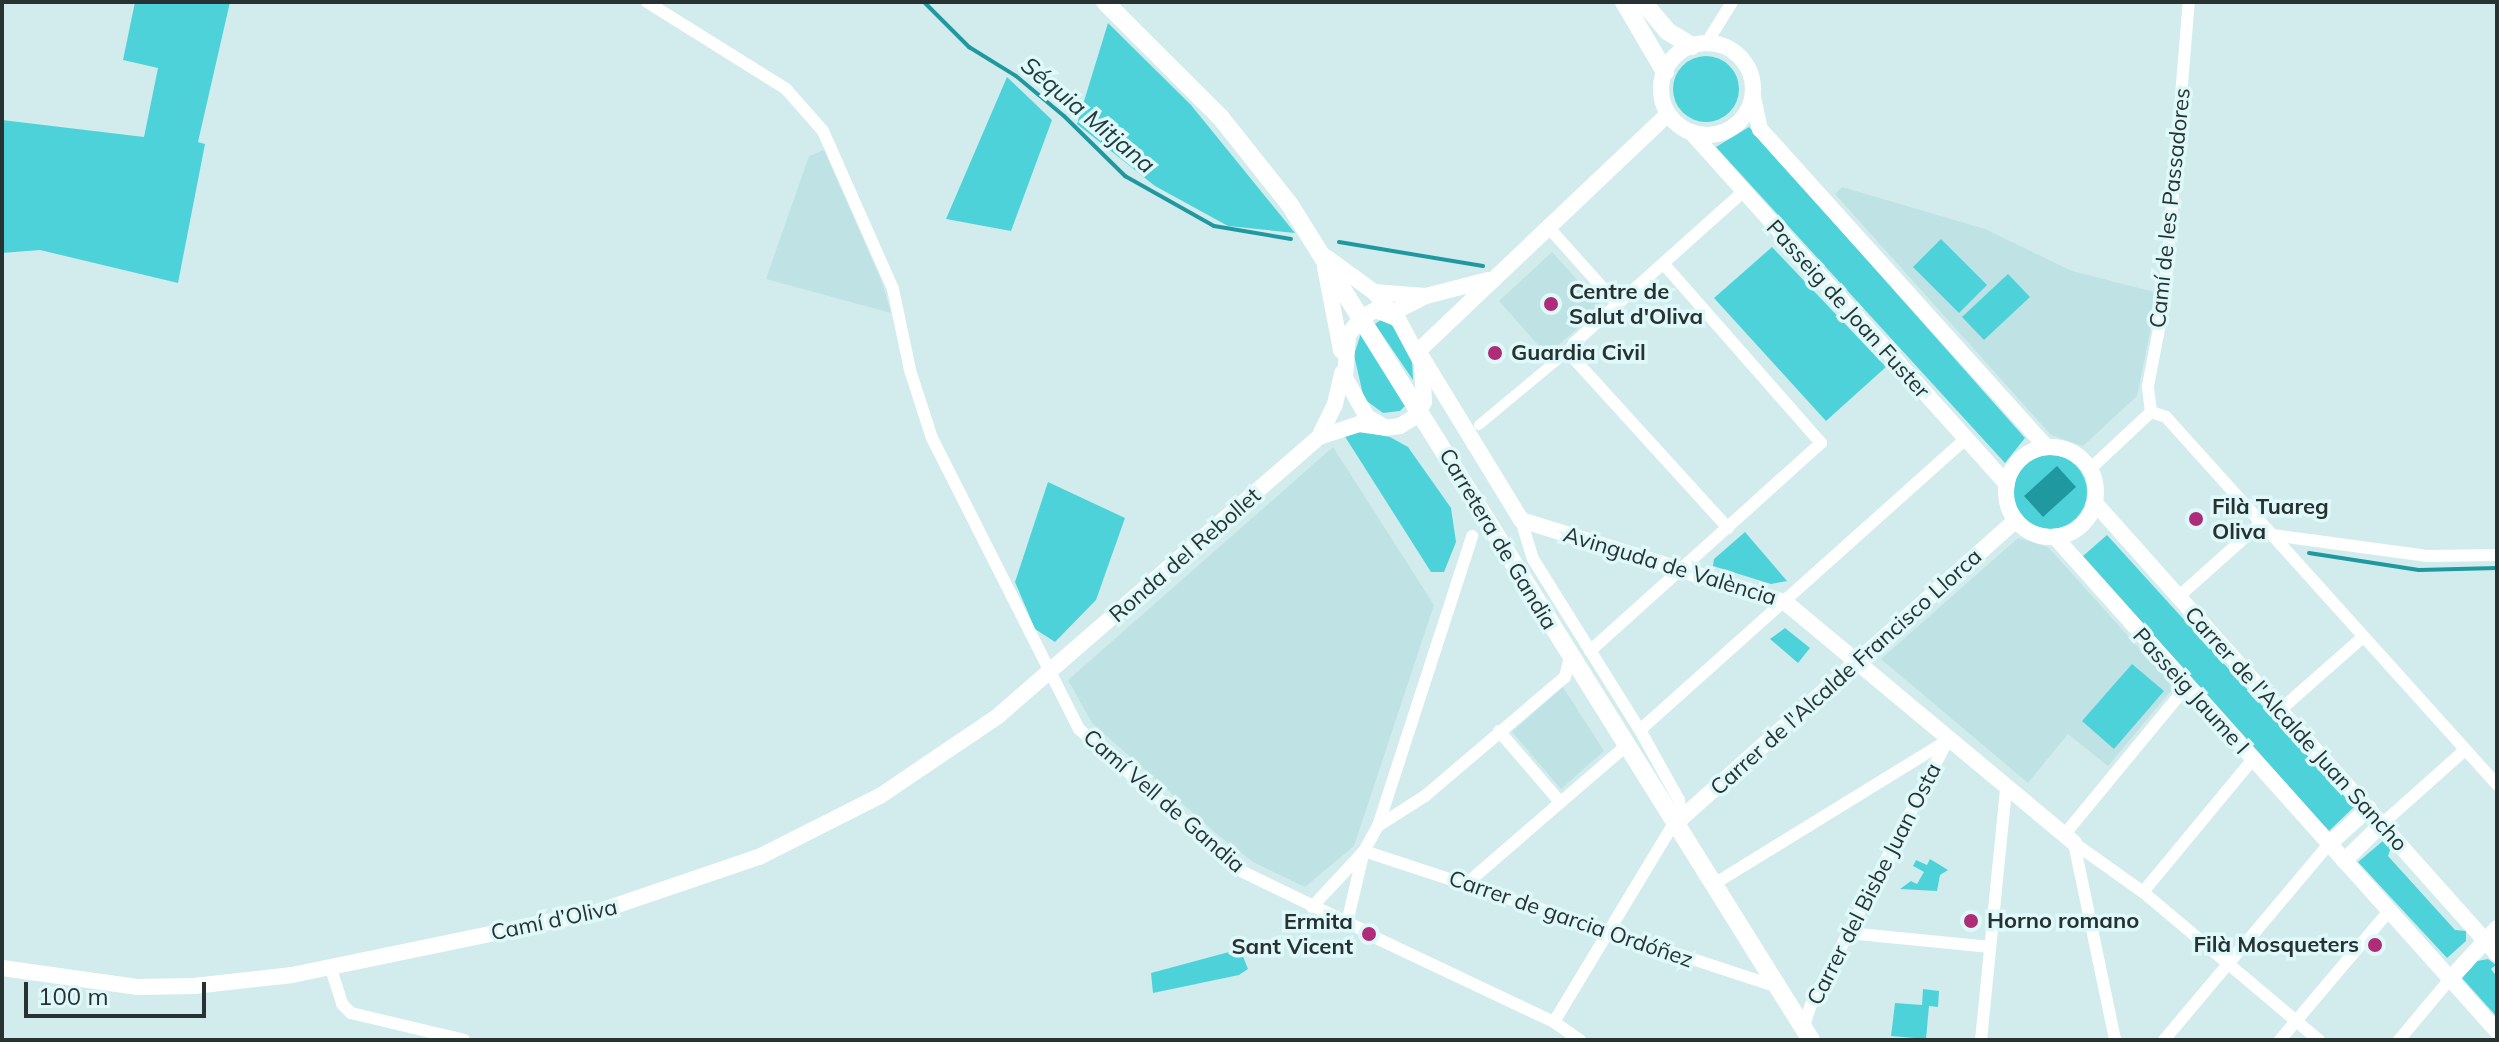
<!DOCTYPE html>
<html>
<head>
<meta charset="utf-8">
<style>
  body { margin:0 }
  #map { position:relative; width:2499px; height:1042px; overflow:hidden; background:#d2eced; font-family:Mulish,sans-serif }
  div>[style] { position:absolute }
  .built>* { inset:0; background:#bfe2e4 }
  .green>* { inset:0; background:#4ed2da }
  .round { border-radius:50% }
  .water>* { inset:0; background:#1f999f }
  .stream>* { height:4px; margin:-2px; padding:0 2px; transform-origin:2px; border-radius:2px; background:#1f999f }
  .pedestrian>* { height:10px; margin:-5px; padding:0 5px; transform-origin:5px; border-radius:5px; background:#fff }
  .minor>* { height:12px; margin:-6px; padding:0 6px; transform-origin:6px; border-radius:6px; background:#fff }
  .tertiary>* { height:16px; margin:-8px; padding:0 8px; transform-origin:8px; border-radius:8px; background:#fff }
  .tertiary>.ring { margin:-8px; padding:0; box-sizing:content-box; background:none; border:16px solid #fff; border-radius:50% }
  .secondary>* { height:18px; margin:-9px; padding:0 9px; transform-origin:9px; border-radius:9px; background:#fff }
  .dots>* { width:22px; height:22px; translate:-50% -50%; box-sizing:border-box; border:4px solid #dff9fa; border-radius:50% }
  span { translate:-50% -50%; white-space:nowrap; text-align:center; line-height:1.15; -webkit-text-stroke:7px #dff9fa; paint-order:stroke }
  .street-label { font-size:22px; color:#283232 }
  .poi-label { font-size:22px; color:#283232; font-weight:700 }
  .left { translate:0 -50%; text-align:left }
  .right { translate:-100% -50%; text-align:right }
  .water-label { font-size:24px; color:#20393a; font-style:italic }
  .frame { position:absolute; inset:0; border:4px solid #283232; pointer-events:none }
  .scale { position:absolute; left:24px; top:982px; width:182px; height:36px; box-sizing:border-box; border:4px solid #283232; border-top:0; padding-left:10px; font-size:24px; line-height:28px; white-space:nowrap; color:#283232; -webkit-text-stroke:6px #dff9fa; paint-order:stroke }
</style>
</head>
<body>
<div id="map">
  <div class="built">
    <i style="clip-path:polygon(824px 150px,882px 282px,891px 313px,766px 279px,809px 156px)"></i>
    <i style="clip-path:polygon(1842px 187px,1985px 229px,2072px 271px,2158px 293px,2137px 396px,2083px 446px,2051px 435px,1835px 194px)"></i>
    <i style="clip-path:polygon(1552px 252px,1602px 307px,1547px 355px,1499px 301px)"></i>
    <i style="clip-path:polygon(1333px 447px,1434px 605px,1354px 846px,1305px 887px,1253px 862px,1219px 836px,1092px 723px,1068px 680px)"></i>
    <i style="clip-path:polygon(2018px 538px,2048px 547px,2174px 687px,2108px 766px,2068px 734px,2028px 783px,1881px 659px)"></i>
    <i style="clip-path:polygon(1563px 687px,1604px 751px,1561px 789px,1512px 732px)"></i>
  </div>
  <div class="green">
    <i style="clip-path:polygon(135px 2px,230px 2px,198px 142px,205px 144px,178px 283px,40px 250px,2px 253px,2px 120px,144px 137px,158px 68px,123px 60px)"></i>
    <i style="clip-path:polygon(1108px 23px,1191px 105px,1295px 233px,1228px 226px,1155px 186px,1077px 124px)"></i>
    <i class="round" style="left:1673px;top:56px;width:66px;height:66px"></i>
    <i style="clip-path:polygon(1007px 77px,1052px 120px,1011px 231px,946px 219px)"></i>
    <i style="clip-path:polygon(1749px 127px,2025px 438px,2005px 463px,1716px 147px)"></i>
    <i style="clip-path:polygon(1941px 239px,1987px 285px,1959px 313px,1913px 267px)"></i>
    <i style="clip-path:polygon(1772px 247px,1886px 367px,1826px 421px,1714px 298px)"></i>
    <i style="clip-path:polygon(2008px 274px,2030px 297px,1984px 340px,1962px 317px)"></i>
    <i style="clip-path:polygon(1382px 319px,1392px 322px,1412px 359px,1413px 380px,1375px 324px)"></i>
    <i style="clip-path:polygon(1361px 333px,1406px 405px,1400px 411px,1383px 413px,1364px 399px,1354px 355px)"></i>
    <i style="clip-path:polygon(1359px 431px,1390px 437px,1408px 447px,1451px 508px,1456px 542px,1444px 572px,1431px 572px,1344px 435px)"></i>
    <i class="round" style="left:2013px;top:455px;width:74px;height:74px"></i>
    <i style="clip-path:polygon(1048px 482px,1125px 518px,1096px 600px,1055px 642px,1035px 629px,1015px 582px)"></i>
    <i style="clip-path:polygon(1745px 532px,1787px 581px,1771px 584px,1713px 566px,1714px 559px)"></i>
    <i style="clip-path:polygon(2107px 535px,2354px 807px,2329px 831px,2083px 556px)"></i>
    <i style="clip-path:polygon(1785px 628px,1810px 648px,1798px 663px,1770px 639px)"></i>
    <i style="clip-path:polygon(2132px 664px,2164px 691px,2114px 749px,2082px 721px)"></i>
    <i style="clip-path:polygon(2384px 840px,2391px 847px,2388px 856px,2455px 930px,2466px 931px,2466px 941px,2447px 958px,2358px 862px)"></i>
    <i style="clip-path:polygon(1930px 859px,1948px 870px,1940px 875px,1937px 891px,1900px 889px,1911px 881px,1917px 884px,1924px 872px,1913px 866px,1916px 860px,1927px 865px)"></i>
    <i style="clip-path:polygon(1240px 949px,1248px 969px,1239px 975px,1153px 993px,1151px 973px)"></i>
    <i style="clip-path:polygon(2488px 959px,2496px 965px,2491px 969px,2497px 977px,2497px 1017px,2462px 978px,2477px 961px)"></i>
    <i style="clip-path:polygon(1923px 989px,1939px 991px,1938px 1007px,1929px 1006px,1926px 1039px,1891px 1036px,1895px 1003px,1922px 1005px)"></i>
  </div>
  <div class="water">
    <i style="clip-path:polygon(2057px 466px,2076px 487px,2043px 517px,2024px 496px)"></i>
  </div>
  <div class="stream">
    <i style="left:924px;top:2px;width:64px;rotate:45deg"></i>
    <i style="left:969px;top:47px;width:55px;rotate:31.7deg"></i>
    <i style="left:1016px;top:76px;width:62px;rotate:39.8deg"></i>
    <i style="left:1064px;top:116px;width:86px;rotate:44.5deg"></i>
    <i style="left:1125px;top:176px;width:102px;rotate:29.3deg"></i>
    <i style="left:1214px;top:226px;width:78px;rotate:9.6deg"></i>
    <i style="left:1339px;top:242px;width:146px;rotate:9.5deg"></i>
    <i style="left:2309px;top:553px;width:111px;rotate:8.8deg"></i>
    <i style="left:2419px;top:570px;width:78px;rotate:-1.5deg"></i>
  </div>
  <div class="pedestrian">
    <i style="left:1479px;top:425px;width:117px;rotate:-39.8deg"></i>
  </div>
  <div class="minor">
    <i style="left:647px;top:2px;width:164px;rotate:32deg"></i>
    <i style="left:786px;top:89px;width:56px;rotate:48.6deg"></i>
    <i style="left:823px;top:131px;width:173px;rotate:66.1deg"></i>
    <i style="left:893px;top:289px;width:83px;rotate:78.1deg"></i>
    <i style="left:910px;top:370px;width:71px;rotate:72.1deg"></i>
    <i style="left:932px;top:438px;width:326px;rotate:63.2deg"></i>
    <i style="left:1079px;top:729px;width:215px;rotate:41.2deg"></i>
    <i style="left:1241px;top:871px;width:138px;rotate:25.8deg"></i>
    <i style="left:1706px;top:44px;width:49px;rotate:-58.2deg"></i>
    <i style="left:1550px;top:229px;width:102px;rotate:48.2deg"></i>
    <i style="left:2151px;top:412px;width:16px;rotate:18deg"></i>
    <i style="left:2166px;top:417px;width:495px;rotate:48deg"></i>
    <i style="left:2151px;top:412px;width:26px;rotate:-97deg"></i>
    <i style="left:2148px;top:386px;width:85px;rotate:-79.1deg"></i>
    <i style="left:2164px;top:303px;width:302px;rotate:-85.3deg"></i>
    <i style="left:2090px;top:469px;width:83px;rotate:-43.1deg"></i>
    <i style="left:1521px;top:520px;width:41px;rotate:72.9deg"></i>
    <i style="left:1533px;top:559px;width:202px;rotate:58deg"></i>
    <i style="left:1640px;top:730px;width:80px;rotate:60.9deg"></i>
    <i style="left:1679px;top:800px;width:13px;rotate:86deg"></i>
    <i style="left:1680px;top:813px;width:244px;rotate:121.1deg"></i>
    <i style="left:1728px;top:528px;width:236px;rotate:-132.3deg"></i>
    <i style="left:1569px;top:353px;width:11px;rotate:-63deg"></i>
    <i style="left:1574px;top:343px;width:225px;rotate:-41.8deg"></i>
    <i style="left:2272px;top:535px;width:157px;rotate:7.7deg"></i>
    <i style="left:2428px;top:556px;width:69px;rotate:-0.8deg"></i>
    <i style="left:2177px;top:598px;width:113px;rotate:-41.8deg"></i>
    <i style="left:1590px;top:651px;width:311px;rotate:-42deg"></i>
    <i style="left:1821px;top:443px;width:238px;rotate:-131.3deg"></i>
    <i style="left:2279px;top:711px;width:112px;rotate:-41.4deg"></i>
    <i style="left:1640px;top:730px;width:437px;rotate:-41.8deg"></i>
    <i style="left:1499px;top:731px;width:94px;rotate:49.3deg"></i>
    <i style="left:2383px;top:823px;width:110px;rotate:-41.7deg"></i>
    <i style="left:1378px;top:826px;width:56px;rotate:-32.6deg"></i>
    <i style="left:1425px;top:796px;width:184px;rotate:-40.4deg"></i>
    <i style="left:1565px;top:677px;width:21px;rotate:-76deg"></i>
    <i style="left:2064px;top:835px;width:193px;rotate:-50.5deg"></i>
    <i style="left:2074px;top:843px;width:85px;rotate:35.4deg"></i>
    <i style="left:2143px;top:892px;width:230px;rotate:40.1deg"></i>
    <i style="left:2074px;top:843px;width:201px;rotate:78.2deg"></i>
    <i style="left:1364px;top:851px;width:435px;rotate:18.2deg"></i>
    <i style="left:1466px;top:884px;width:211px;rotate:-40.8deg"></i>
    <i style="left:1714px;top:884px;width:271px;rotate:-31.6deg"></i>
    <i style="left:2143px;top:892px;width:173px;rotate:-50.4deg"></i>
    <i style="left:1312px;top:907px;width:76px;rotate:-47.1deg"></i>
    <i style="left:1364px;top:851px;width:29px;rotate:-61deg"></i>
    <i style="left:1378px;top:826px;width:305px;rotate:-72deg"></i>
    <i style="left:1347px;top:923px;width:71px;rotate:-76.9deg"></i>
    <i style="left:1848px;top:933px;width:143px;rotate:5.6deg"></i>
    <i style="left:1372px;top:936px;width:201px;rotate:25.3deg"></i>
    <i style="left:1554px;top:1022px;width:32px;rotate:35deg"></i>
    <i style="left:330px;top:966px;width:40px;rotate:72deg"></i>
    <i style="left:342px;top:1004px;width:13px;rotate:45deg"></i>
    <i style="left:351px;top:1013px;width:116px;rotate:13.4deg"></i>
    <i style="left:1803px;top:1029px;width:25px;rotate:-72deg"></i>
    <i style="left:1811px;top:1005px;width:298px;rotate:-62.7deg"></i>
    <i style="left:1981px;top:1040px;width:253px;rotate:-84.3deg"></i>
    <i style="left:2164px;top:1040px;width:255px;rotate:-49.9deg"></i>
    <i style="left:2280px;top:1040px;width:167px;rotate:-49.8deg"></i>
    <i style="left:2399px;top:1040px;width:80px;rotate:-50.1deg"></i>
  </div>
  <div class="tertiary">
    <i class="ring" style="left:1661px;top:43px;width:76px;height:76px"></i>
    <i style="left:1753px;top:97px;width:33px;rotate:78deg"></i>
    <i style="left:1760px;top:129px;width:428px;rotate:48deg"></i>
    <i style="left:1668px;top:114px;width:344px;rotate:136.5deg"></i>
    <i style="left:1418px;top:351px;width:198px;rotate:58.6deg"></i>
    <i style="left:1521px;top:520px;width:276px;rotate:17.3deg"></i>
    <i style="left:1785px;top:602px;width:376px;rotate:39.8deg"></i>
    <i style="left:1691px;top:132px;width:473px;rotate:48.1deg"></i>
    <i style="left:1326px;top:257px;width:59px;rotate:36.1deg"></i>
    <i style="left:1374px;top:292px;width:28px;rotate:49deg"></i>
    <i style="left:1392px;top:313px;width:38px;rotate:-27deg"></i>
    <i style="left:1426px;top:296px;width:64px;rotate:-14.5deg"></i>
    <i style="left:1325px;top:267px;width:85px;rotate:79.1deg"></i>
    <i style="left:1374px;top:292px;width:51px;rotate:4.5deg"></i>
    <i style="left:1376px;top:310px;width:24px;rotate:22deg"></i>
    <i style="left:1398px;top:319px;width:51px;rotate:61.9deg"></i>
    <i style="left:1422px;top:364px;width:38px;rotate:87deg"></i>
    <i style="left:1424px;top:402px;width:16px;rotate:120deg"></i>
    <i style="left:1416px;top:416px;width:19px;rotate:148deg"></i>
    <i style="left:1400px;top:426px;width:14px;rotate:172deg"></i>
    <i style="left:1386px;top:428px;width:22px;rotate:-150deg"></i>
    <i style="left:1367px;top:417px;width:45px;rotate:-119.4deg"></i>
    <i style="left:1345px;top:378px;width:43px;rotate:-86deg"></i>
    <i style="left:1348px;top:335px;width:23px;rotate:-52deg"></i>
    <i style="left:1362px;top:317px;width:16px;rotate:-27deg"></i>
    <i style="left:1319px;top:437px;width:37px;rotate:-64deg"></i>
    <i style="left:1335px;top:404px;width:32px;rotate:-77deg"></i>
    <i class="ring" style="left:2006px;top:447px;width:74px;height:74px"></i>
    <i style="left:2095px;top:503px;width:604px;rotate:48.29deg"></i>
    <i style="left:2055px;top:537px;width:663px;rotate:48.18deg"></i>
    <i style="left:1676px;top:823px;width:455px;rotate:-41.7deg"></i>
    <i style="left:2328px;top:845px;width:55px;rotate:-42.1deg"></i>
    <i style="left:2344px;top:861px;width:54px;rotate:-44.3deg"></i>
    <i style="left:2px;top:968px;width:136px;rotate:8deg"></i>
    <i style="left:137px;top:987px;width:57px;rotate:-1deg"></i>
    <i style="left:194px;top:986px;width:99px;rotate:-6.4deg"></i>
    <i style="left:292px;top:975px;width:311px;rotate:-11.7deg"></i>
    <i style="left:597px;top:912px;width:171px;rotate:-18.8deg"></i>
    <i style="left:759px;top:857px;width:136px;rotate:-26.8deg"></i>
    <i style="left:880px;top:796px;width:143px;rotate:-34.1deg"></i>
    <i style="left:998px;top:716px;width:425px;rotate:-41deg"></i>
    <i style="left:1319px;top:437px;width:42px;rotate:-18deg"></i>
    <i style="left:1359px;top:424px;width:27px;rotate:8deg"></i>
    <i style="left:2450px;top:979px;width:69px;rotate:-47.3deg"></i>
  </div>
  <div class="secondary">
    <i style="left:1105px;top:2px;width:164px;rotate:45deg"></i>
    <i style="left:1221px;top:118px;width:111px;rotate:51.6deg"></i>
    <i style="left:1290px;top:205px;width:984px;rotate:58.04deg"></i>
    <i style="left:1624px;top:2px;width:81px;rotate:59.6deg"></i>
    <i style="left:1643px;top:2px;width:38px;rotate:50deg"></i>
    <i style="left:1667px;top:31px;width:29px;rotate:31deg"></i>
  </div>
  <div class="dots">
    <i style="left:1551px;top:304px;background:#af2d78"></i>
    <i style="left:1495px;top:353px;background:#af2d78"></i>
    <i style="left:2196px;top:519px;background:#af2d78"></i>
    <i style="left:1971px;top:921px;background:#af2d78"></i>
    <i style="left:1369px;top:934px;background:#af2d78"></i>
    <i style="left:2375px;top:945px;background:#af2d78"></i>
  </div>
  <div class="street-label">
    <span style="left:2170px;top:208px;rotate:-84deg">Camí de les Passadores</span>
    <span style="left:1848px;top:309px;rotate:48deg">Passeig de Joan Fuster</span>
    <span style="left:1498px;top:539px;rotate:59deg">Carretera de Gandia</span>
    <span style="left:1185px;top:555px;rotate:-41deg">Ronda del Rebollet</span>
    <span style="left:1670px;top:566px;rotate:17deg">Avinguda de València</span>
    <span style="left:1846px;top:672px;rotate:-42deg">Carrer de l'Alcalde Francisco Llorca</span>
    <span style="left:2191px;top:691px;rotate:48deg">Passeig Jaume I</span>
    <span style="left:2296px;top:729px;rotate:48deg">Carrer de l'Alcalde Juan Sancho</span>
    <span style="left:1164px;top:801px;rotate:41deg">Camí Vell de Gandia</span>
    <span style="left:1874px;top:884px;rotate:-63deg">Carrer del Bisbe Juan Osta</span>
    <span style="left:1571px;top:919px;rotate:19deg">Carrer de garcia Ordóñez</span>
    <span style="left:554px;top:920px;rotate:-12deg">Camí d’Oliva</span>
  </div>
  <div class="poi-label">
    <span class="left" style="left:1569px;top:304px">Centre de<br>Salut d'Oliva</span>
    <span class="left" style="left:1511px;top:353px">Guardia Civil</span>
    <span class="left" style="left:2212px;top:519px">Filà Tuareg<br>Oliva</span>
    <span class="right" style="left:1353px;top:934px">Ermita<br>Sant Vicent</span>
    <span class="left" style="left:1987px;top:921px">Horno romano</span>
    <span class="right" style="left:2359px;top:945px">Filà Mosqueters</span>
  </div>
  <div class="water-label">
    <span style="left:1088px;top:115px;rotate:40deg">Séquia Mitjana</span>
  </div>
  <div class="frame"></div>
  <div class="scale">100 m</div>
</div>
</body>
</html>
